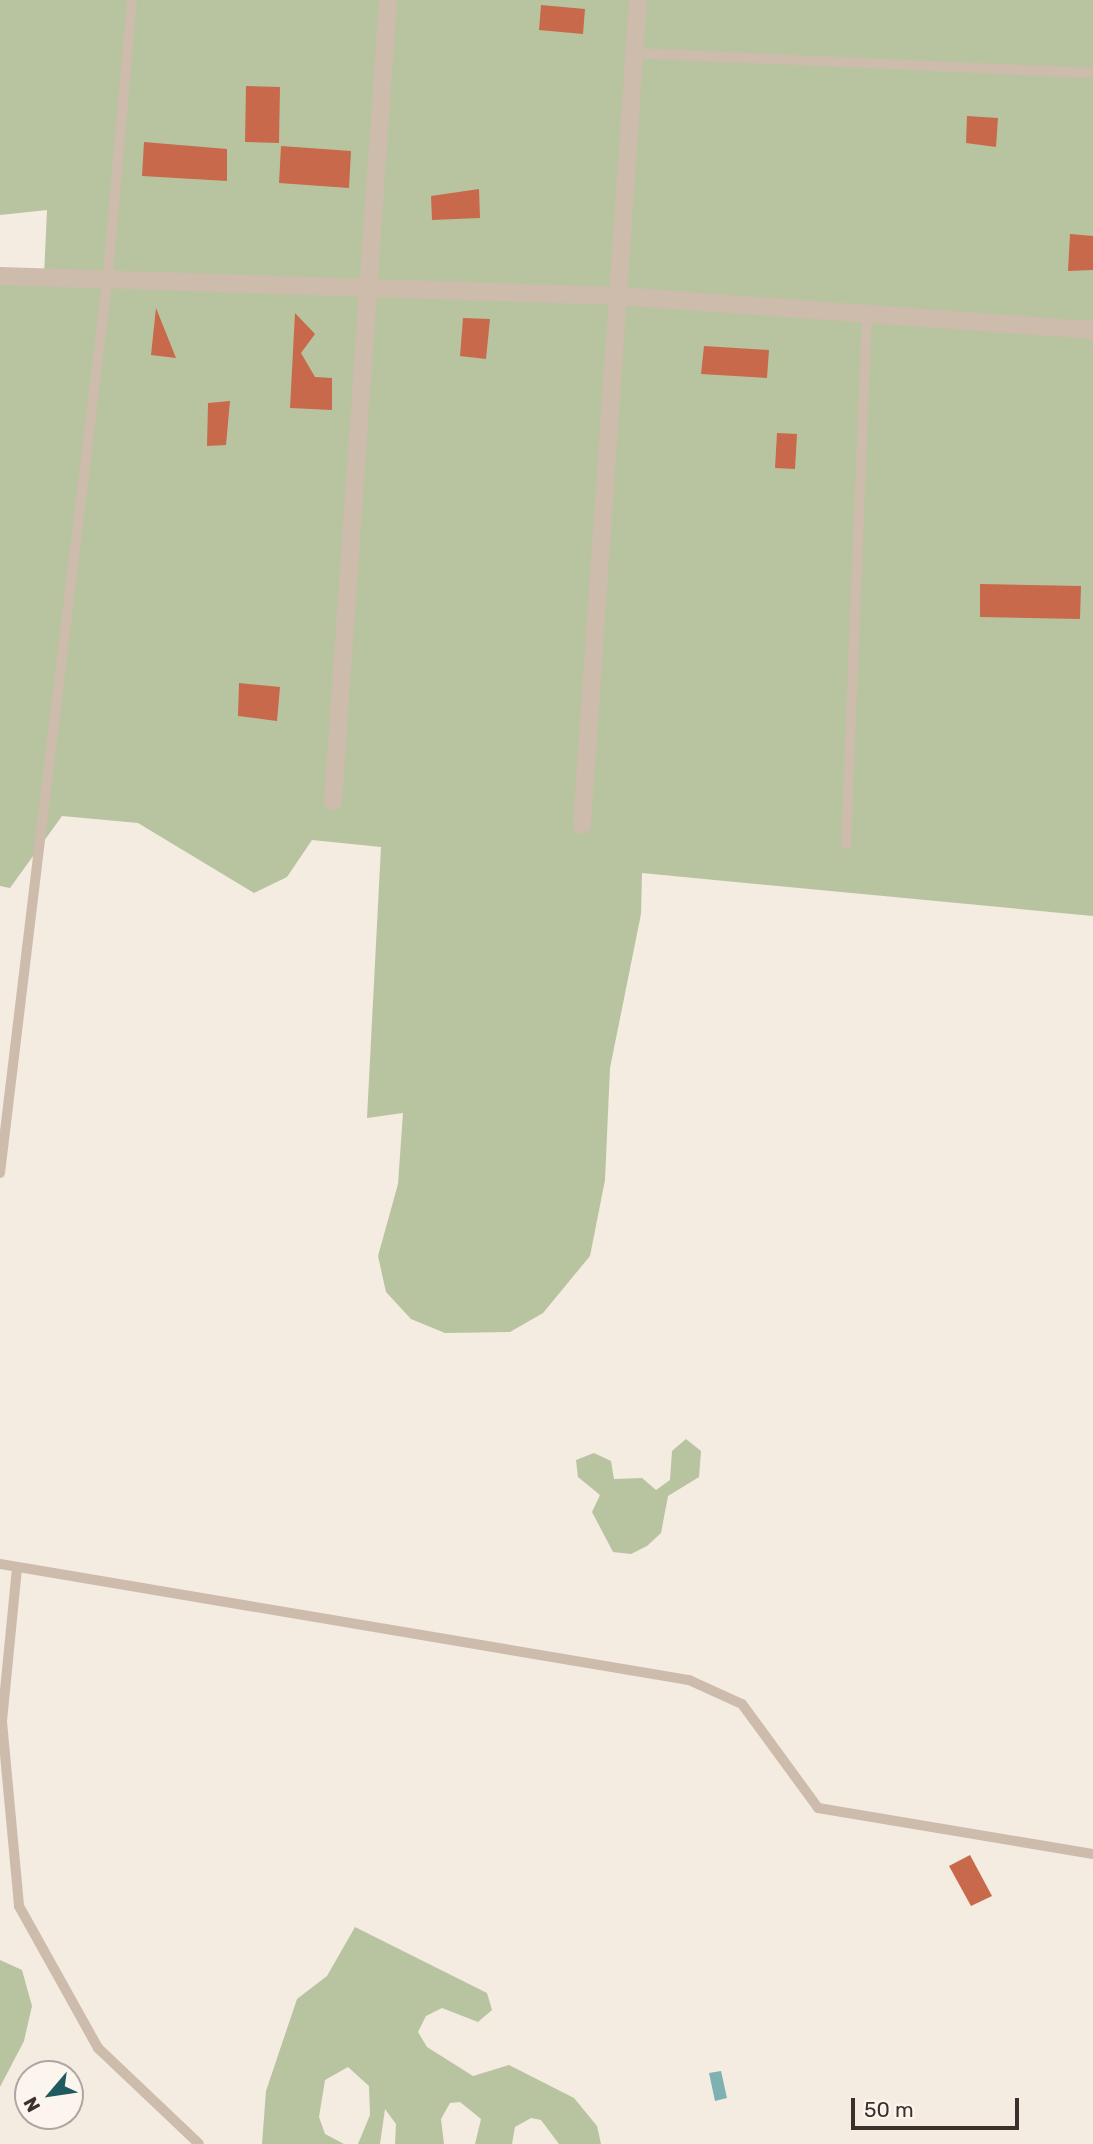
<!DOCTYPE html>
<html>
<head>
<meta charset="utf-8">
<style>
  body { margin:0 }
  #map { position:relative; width:1093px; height:2144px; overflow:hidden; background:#f4ebe1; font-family:Rubik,sans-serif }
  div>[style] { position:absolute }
  .green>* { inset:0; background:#b8c4a0 }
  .water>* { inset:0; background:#7fb0b2 }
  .building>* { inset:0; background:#c8694b }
  .service>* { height:10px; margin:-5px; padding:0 5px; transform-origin:5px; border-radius:5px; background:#cdbbac }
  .minor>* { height:18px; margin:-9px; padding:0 9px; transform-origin:9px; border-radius:9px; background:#cdbbac }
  span { translate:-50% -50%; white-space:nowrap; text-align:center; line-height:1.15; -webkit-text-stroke:5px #fbf5ee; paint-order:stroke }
  .north { position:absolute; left:14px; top:2060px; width:70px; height:70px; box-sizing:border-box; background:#fbf5ee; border:2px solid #aea6a0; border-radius:50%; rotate:241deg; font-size:19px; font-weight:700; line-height:28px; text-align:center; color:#3b302b }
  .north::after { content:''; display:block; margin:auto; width:24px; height:32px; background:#1f5a5e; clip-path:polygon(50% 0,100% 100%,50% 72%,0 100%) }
  .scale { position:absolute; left:851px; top:2098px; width:168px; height:32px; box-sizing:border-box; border:4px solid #3b302b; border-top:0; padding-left:9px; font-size:21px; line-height:24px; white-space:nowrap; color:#3b302b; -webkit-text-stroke:5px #fbf5ee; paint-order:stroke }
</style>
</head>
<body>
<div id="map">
  <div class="green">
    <i style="clip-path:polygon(0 0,1093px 0,1093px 916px,642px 873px,641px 914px,610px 1068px,605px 1180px,590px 1256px,543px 1313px,510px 1332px,445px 1333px,411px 1319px,386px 1292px,378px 1256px,398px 1184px,403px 1113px,367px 1118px,381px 847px,312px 840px,287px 877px,254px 893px,138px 823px,62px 816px,10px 888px,0 886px,0 274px,44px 276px,47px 210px,0 215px)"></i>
    <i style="clip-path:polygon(686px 1439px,701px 1451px,699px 1477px,668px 1496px,661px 1533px,647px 1546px,631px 1554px,613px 1552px,592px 1512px,600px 1495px,578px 1477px,576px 1460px,594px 1453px,611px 1461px,614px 1479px,642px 1478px,656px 1490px,670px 1480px,672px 1451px)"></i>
    <i style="clip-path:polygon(355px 1927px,487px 1993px,492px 2010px,478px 2022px,442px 2008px,426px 2016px,418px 2032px,427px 2047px,473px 2076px,509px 2065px,574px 2098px,597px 2126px,601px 2144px,559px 2144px,541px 2120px,531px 2118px,515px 2127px,512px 2144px,475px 2144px,481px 2119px,460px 2102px,450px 2103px,441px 2119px,444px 2144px,395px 2144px,396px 2124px,385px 2109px,380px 2144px,358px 2144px,370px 2115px,369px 2086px,348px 2067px,325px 2080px,319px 2117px,325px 2134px,344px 2144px,262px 2144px,266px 2091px,297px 1999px,327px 1976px)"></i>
    <i style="clip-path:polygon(0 1960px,22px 1970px,32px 2006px,24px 2041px,0 2087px)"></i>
  </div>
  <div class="water">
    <i style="clip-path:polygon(721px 2071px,727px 2098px,715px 2101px,709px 2073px)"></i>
  </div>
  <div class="building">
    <i style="clip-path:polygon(541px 5px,585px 9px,583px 34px,539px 30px)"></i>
    <i style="clip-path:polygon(246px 86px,280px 87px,279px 143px,245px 142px)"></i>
    <i style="clip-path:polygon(967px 116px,998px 118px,996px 147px,966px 143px)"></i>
    <i style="clip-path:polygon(144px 142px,227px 149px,227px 181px,142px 176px)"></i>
    <i style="clip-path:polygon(281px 146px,351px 151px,349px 188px,279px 183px)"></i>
    <i style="clip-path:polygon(479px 189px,480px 218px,432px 220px,431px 196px)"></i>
    <i style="clip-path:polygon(1070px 234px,1093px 236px,1093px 270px,1068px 271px)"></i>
    <i style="clip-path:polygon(156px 308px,176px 358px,151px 355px)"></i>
    <i style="clip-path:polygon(295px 313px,315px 334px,301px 353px,315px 377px,332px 378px,332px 410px,290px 408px)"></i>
    <i style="clip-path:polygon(463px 318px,490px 319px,486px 359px,460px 356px)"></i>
    <i style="clip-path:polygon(704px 346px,769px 350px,767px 378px,701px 374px)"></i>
    <i style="clip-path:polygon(230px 401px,226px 445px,207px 446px,208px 403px)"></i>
    <i style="clip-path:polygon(777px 433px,797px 434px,795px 469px,775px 468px)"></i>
    <i style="clip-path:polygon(980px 584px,1081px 586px,1080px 619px,980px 617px)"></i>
    <i style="clip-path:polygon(239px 683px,280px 687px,277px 721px,238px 716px)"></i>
    <i style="clip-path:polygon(970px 1855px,992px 1896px,971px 1906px,949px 1866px)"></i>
  </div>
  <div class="service">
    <i style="left:634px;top:53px;width:459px;rotate:2.5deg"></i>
    <i style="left:846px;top:844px;width:531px;rotate:-87.74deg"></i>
    <i style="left:0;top:1173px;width:897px;rotate:-83.15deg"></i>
    <i style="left:107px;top:282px;width:283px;rotate:-84.9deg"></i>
    <i style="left:0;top:1564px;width:699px;rotate:9.56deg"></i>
    <i style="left:689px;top:1680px;width:58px;rotate:24.4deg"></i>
    <i style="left:742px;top:1704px;width:129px;rotate:53.8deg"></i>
    <i style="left:818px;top:1808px;width:279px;rotate:9.5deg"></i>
    <i style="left:17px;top:1568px;width:155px;rotate:95.6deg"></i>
    <i style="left:2px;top:1722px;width:185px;rotate:84.7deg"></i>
    <i style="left:19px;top:1906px;width:162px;rotate:60.9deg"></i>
    <i style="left:98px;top:2048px;width:139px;rotate:43.5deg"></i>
  </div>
  <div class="minor">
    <i style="left:0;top:276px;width:618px;rotate:1.85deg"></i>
    <i style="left:618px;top:296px;width:476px;rotate:4.1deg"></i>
    <i style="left:333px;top:801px;width:803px;rotate:-86.07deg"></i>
    <i style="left:582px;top:825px;width:827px;rotate:-86.12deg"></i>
  </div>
  <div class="north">N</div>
  <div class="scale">50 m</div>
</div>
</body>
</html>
